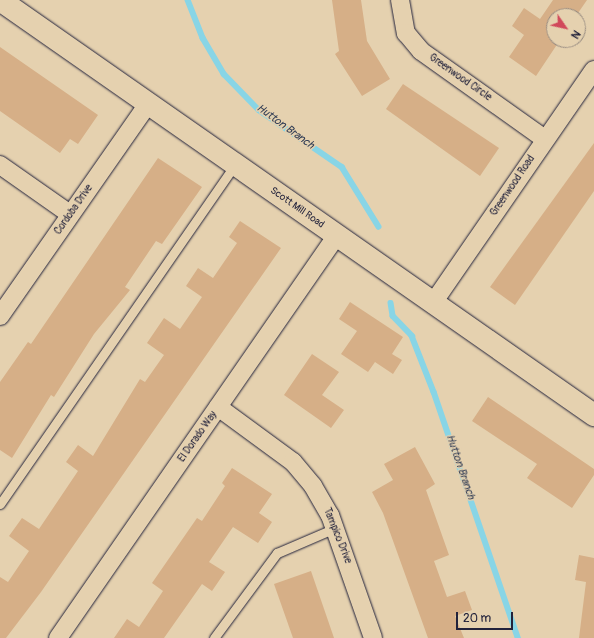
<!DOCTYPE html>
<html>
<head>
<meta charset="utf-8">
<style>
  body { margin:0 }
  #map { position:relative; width:594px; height:638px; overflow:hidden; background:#e5d1af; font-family:Pangolin,sans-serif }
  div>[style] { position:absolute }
  .stream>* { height:5.5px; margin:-2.75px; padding:0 2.75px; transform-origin:2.75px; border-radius:2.75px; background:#88d5e6 }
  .building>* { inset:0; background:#d6af87 }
  .roads { filter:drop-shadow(0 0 1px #22223b) drop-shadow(0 0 1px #22223b) }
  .service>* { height:9px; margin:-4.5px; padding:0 4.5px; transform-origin:4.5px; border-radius:4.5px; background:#e5d1af }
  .minor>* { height:18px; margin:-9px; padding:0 9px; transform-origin:9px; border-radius:9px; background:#e5d1af }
  .tertiary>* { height:22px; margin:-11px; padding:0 11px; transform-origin:11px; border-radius:11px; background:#e5d1af }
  span { translate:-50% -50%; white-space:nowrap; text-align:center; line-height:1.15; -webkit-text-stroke:3px #e5d1af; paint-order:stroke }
  .street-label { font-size:10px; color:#22223b }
  .water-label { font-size:11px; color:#313d55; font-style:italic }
  .north { position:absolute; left:546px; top:8px; width:40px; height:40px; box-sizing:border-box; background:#e5d1af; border:1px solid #978b81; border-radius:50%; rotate:124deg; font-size:11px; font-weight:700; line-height:16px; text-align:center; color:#22223b }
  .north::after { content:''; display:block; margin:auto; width:14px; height:18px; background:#d1495b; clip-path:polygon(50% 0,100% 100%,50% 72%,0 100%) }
  .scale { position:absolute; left:456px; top:612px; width:57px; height:18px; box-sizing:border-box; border:2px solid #22223b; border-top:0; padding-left:5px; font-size:12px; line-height:14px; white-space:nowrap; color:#22223b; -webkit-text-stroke:3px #e5d1af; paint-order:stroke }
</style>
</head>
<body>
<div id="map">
  <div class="stream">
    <i style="left:188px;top:0;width:41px;rotate:68.5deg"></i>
    <i style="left:203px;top:38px;width:42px;rotate:59.7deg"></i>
    <i style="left:224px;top:74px;width:50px;rotate:45.8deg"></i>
    <i style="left:259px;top:110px;width:101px;rotate:34.5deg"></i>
    <i style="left:342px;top:167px;width:70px;rotate:58.3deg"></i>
    <i style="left:391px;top:303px;width:13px;rotate:81deg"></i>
    <i style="left:393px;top:316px;width:28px;rotate:46deg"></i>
    <i style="left:412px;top:336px;width:60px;rotate:68.6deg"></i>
    <i style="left:434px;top:392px;width:260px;rotate:71.1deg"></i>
  </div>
  <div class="building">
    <i style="clip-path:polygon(332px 0,361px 0,367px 41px,390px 79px,362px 96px,335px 54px,339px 51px)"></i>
    <i style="clip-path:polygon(553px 0,587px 0,576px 16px,554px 16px,554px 40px,560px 40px,536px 76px,509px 57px,524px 35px,512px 26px,524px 8px,540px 19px)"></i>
    <i style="clip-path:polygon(0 47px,98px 115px,78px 144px,70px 139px,60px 153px,0 111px)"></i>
    <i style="clip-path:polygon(403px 84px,499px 148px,480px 176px,386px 109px)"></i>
    <i style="clip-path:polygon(594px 143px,594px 191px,515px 305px,490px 287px)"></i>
    <i style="clip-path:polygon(158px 158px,202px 187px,162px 244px,156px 241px,125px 287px,130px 290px,94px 334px,54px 397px,51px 395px,12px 458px,0 450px,0 382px,28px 342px,31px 344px)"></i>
    <i style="clip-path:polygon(240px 221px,281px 248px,41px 592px,6px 638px,0 638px,0 577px,8px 582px,29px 551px,9px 536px,22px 518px,39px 529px,78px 471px,66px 462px,78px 445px,93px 456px,140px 379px,145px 382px,164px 355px,147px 343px,164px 318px,180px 329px,202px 297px,186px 286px,198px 268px,213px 278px,237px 243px,229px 237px)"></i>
    <i style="clip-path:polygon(350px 302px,403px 337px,392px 354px,402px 360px,393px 374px,375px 362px,368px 372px,341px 354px,357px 331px,339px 319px)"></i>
    <i style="clip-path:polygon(312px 354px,339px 372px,322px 395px,344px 410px,331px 428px,284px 395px)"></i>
    <i style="clip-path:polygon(488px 397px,594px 469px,594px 475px,572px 508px,527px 478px,537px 464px,472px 421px)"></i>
    <i style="clip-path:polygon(415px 447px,435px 484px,426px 490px,449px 555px,434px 561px,447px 597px,465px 591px,472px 610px,455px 616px,464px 638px,428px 638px,383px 513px,372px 492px,393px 480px,384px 464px)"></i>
    <i style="clip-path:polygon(232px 468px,272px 494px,259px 513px,272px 522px,258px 543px,233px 527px,209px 562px,225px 572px,212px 591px,202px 584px,164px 638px,114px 638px,127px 619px,139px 627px,163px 591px,152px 583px,197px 518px,202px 521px,225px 486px,222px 483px)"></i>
    <i style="clip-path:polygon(579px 555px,594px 558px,594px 638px,579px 638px,586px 582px,575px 580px)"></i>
    <i style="clip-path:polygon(311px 571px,334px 638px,293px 638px,274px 584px)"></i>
  </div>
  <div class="roads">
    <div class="service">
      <i style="left:0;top:504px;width:412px;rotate:-55.3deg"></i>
      <i style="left:214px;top:638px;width:106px;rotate:-53.5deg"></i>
      <i style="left:277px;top:553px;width:63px;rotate:-23.3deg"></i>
    </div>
    <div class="minor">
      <i style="left:400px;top:0;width:34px;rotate:80deg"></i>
      <i style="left:406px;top:33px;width:23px;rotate:50deg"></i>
      <i style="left:421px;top:51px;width:152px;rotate:35.4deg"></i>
      <i style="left:0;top:165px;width:85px;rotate:35deg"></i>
      <i style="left:433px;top:303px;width:283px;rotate:-55.4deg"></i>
      <i style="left:0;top:316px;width:259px;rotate:-55.1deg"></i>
      <i style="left:218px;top:407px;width:93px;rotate:36.3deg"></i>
      <i style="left:293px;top:462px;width:31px;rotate:50deg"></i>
      <i style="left:313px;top:486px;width:34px;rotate:60deg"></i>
      <i style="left:330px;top:515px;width:130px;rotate:70.7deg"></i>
      <i style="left:58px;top:638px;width:490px;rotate:-55.3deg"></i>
    </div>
    <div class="tertiary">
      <i style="left:0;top:0;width:725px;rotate:34.94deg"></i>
    </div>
  </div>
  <div class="street-label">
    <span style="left:460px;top:78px;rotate:35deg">Greenwood Circle</span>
    <span style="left:513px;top:186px;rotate:-56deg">Greenwood Road</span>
    <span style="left:297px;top:208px;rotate:35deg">Scott Mill Road</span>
    <span style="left:74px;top:210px;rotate:-55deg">Cordoba Drive</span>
    <span style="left:198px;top:437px;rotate:-55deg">El Dorado Way</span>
    <span style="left:337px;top:536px;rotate:68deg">Tampico Drive</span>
  </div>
  <div class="water-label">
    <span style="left:285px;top:127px;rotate:36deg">Hutton Branch</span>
    <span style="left:460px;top:467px;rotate:71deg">Hutton Branch</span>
  </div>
  <div class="north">N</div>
  <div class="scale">20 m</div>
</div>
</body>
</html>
